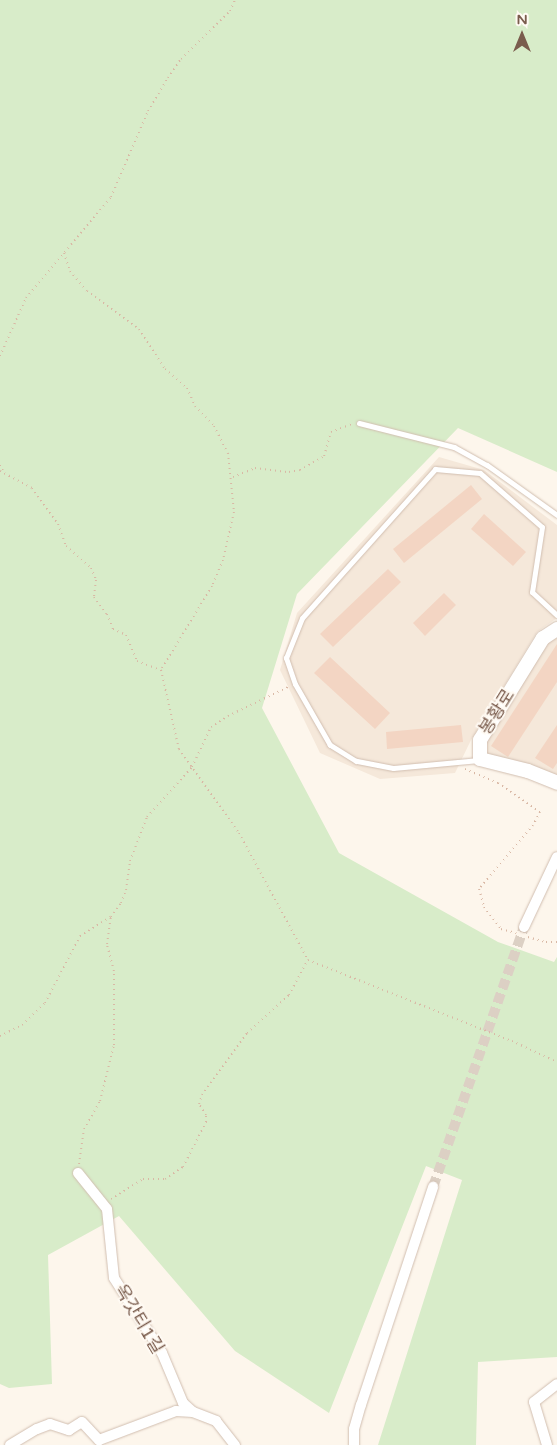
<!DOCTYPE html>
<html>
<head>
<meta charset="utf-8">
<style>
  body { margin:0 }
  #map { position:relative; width:557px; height:1445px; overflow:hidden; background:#fdf6ec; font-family:"Varela Round","Noto Sans KR",sans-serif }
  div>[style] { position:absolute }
  .residential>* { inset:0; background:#f5e8da }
  .green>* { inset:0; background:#d8ecc9 }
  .building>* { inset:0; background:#f3d5c3 }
  .street-tunnel>* { height:10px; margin-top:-5px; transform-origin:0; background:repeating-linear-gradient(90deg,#dcd0c4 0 10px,transparent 0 15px) }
  .path>* { height:2px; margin-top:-1px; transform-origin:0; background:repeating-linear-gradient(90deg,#d9b8a5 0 1px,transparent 0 5px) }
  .roads { filter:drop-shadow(0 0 1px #d1beb0) drop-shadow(0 0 1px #d1beb0) }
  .lane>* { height:5px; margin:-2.5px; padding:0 2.5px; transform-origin:2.5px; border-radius:2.5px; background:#fff }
  .street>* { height:10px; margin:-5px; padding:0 5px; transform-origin:5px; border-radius:5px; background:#fff }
  .secondary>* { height:14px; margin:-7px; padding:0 7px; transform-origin:7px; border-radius:7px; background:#fff }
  span { translate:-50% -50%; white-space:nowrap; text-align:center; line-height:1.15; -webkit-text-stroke:4px #fffaf3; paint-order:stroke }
  .street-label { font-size:18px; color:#7a5c4d }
  .north { position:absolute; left:497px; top:10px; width:50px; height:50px; -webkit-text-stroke:4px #fffaf3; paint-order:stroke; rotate:0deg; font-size:14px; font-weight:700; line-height:20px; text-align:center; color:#7a5c4d }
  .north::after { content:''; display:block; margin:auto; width:18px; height:22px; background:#7a5c4d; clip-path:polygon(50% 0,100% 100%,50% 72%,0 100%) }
</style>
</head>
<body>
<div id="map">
  <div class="residential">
    <i style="clip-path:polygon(439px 457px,484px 470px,557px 525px,557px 618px,537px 632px,471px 740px,455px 773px,380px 779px,320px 753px,280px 670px,297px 613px)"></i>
    <i style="clip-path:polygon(557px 635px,557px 776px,484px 754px,486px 741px,550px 640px)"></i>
  </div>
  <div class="green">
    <i style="clip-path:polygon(0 0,557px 0,557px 472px,458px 428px,297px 594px,262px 708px,339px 853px,498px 942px,554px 962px,557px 957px,557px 1357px,478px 1362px,476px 1445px,378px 1445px,462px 1180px,426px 1166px,329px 1413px,235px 1351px,119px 1216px,48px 1255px,52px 1384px,9px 1388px,0 1384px)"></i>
  </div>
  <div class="building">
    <i style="clip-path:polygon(471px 485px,482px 499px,404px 563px,393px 549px)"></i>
    <i style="clip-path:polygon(484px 514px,526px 552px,513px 566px,471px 529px)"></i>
    <i style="clip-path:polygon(388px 569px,401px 582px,333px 647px,320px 634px)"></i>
    <i style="clip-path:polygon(444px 593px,456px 605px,425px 636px,413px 623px)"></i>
    <i style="clip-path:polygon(557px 644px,557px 682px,508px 757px,491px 746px)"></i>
    <i style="clip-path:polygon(330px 657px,390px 713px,375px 729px,314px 673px)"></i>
    <i style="clip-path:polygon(461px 725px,463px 742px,387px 749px,386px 732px)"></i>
    <i style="clip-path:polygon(557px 725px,557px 763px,553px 769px,535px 758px)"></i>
  </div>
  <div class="street-tunnel">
    <i style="left:433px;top:1187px;width:275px;rotate:-70.7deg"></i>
  </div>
  <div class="path">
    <i style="left:64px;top:253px;width:19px;rotate:72deg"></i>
    <i style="left:70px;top:271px;width:26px;rotate:50deg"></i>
    <i style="left:87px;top:291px;width:64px;rotate:36.2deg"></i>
    <i style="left:139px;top:329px;width:48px;rotate:57deg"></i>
    <i style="left:165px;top:369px;width:29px;rotate:41deg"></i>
    <i style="left:187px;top:388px;width:20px;rotate:66deg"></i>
    <i style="left:195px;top:406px;width:28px;rotate:46deg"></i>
    <i style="left:214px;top:426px;width:30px;rotate:63deg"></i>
    <i style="left:228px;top:453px;width:59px;rotate:84.2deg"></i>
    <i style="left:234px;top:512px;width:49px;rotate:102.9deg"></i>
    <i style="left:223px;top:560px;width:28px;rotate:113deg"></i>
    <i style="left:212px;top:586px;width:98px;rotate:121.3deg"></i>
    <i style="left:161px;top:670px;width:81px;rotate:77.2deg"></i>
    <i style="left:179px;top:749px;width:103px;rotate:54.5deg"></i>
    <i style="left:239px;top:833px;width:145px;rotate:61.5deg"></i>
    <i style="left:308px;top:960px;width:219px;rotate:21.7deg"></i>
    <i style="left:512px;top:1041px;width:50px;rotate:25deg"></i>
    <i style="left:0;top:356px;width:64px;rotate:-65.9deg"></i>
    <i style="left:26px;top:298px;width:132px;rotate:-49.9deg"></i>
    <i style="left:111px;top:197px;width:94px;rotate:-66.7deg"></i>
    <i style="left:148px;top:111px;width:39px;rotate:-59deg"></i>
    <i style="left:168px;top:78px;width:23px;rotate:-56deg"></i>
    <i style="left:181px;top:59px;width:69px;rotate:-44.4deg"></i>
    <i style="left:230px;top:11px;width:12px;rotate:-66deg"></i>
    <i style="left:0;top:465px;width:7px;rotate:63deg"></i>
    <i style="left:0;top:471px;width:36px;rotate:28deg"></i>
    <i style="left:32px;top:488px;width:44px;rotate:54.2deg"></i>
    <i style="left:58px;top:524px;width:23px;rotate:70deg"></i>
    <i style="left:66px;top:546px;width:33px;rotate:41deg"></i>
    <i style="left:91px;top:568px;width:13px;rotate:67deg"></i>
    <i style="left:96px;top:580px;width:17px;rotate:97deg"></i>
    <i style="left:94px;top:597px;width:21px;rotate:53deg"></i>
    <i style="left:107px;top:614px;width:16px;rotate:68deg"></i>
    <i style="left:113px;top:629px;width:14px;rotate:25deg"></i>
    <i style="left:126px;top:635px;width:28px;rotate:67deg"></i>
    <i style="left:137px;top:661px;width:26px;rotate:21deg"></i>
    <i style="left:233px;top:477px;width:24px;rotate:-22deg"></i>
    <i style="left:255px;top:468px;width:34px;rotate:7deg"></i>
    <i style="left:289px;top:472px;width:11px;rotate:-10deg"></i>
    <i style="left:300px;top:470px;width:28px;rotate:-30deg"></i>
    <i style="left:324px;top:456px;width:25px;rotate:-74deg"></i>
    <i style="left:331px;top:432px;width:22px;rotate:-21deg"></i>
    <i style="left:465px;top:769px;width:36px;rotate:23deg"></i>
    <i style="left:498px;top:783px;width:51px;rotate:34.6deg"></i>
    <i style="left:540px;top:812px;width:15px;rotate:118deg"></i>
    <i style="left:533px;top:825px;width:84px;rotate:130.2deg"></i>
    <i style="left:479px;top:889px;width:19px;rotate:74deg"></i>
    <i style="left:484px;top:907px;width:28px;rotate:52deg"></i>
    <i style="left:501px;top:929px;width:16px;rotate:15deg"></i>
    <i style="left:528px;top:937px;width:19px;rotate:16deg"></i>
    <i style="left:546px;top:942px;width:11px"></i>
    <i style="left:0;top:1036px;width:25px;rotate:-27deg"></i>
    <i style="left:22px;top:1025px;width:32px;rotate:-44deg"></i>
    <i style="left:45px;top:1003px;width:76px;rotate:-62.4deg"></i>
    <i style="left:80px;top:936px;width:36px;rotate:-32deg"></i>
    <i style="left:111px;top:917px;width:17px;rotate:-54deg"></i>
    <i style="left:121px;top:903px;width:14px;rotate:-69deg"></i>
    <i style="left:126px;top:890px;width:29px;rotate:-82deg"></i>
    <i style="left:130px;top:861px;width:47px;rotate:-68.9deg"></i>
    <i style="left:147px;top:817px;width:67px;rotate:-48deg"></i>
    <i style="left:192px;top:767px;width:44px;rotate:-64.6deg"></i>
    <i style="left:211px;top:727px;width:20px;rotate:-33deg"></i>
    <i style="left:228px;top:716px;width:67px;rotate:-25.8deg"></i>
    <i style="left:79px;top:1164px;width:35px;rotate:-82deg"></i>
    <i style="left:84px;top:1129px;width:32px;rotate:-60deg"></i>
    <i style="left:100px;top:1101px;width:58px;rotate:-76deg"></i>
    <i style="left:114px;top:1045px;width:74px;rotate:-90deg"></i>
    <i style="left:114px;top:971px;width:28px;rotate:-105deg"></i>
    <i style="left:107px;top:944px;width:27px;rotate:-82deg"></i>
    <i style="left:111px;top:1199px;width:38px;rotate:-32deg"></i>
    <i style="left:143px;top:1179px;width:22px"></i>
    <i style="left:165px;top:1179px;width:22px;rotate:-34deg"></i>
    <i style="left:183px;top:1167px;width:51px;rotate:-62.9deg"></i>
    <i style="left:206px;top:1122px;width:7px;rotate:-90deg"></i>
    <i style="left:206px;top:1115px;width:13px;rotate:-122deg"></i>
    <i style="left:199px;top:1104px;width:9px;rotate:-72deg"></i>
    <i style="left:202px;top:1095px;width:77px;rotate:-54deg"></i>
    <i style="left:247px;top:1033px;width:57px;rotate:-42.1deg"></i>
    <i style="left:289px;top:995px;width:40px;rotate:-62deg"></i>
  </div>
  <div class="roads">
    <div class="lane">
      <i style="left:359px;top:423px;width:98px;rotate:14.2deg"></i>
      <i style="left:454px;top:447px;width:38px;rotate:29deg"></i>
      <i style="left:487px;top:465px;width:86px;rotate:35.5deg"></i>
      <i style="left:479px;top:760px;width:86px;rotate:174.7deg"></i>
      <i style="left:393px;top:768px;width:38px;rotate:-169deg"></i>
      <i style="left:356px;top:761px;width:31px;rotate:-148deg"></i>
      <i style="left:330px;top:745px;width:70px;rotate:-119.8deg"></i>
      <i style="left:295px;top:684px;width:28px;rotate:-109deg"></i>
      <i style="left:286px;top:658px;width:43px;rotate:-68.2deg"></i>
      <i style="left:302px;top:618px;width:200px;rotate:-48.2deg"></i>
      <i style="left:435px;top:469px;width:45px;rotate:5.1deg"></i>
      <i style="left:480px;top:473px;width:82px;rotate:41.1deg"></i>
      <i style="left:542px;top:527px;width:66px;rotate:98.7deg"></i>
      <i style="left:532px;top:592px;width:34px;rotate:43deg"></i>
    </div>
    <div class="street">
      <i style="left:524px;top:927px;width:77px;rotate:-64.8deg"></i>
      <i style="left:78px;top:1173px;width:46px;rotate:51.1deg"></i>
      <i style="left:107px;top:1209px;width:69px;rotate:84.2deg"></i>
      <i style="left:114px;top:1278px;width:89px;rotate:57.4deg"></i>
      <i style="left:162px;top:1353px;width:54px;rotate:67.2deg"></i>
      <i style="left:183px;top:1403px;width:13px;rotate:42deg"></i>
      <i style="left:193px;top:1412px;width:25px;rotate:21deg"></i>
      <i style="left:216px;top:1421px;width:31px;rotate:52deg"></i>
      <i style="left:10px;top:1445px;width:31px;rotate:-31deg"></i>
      <i style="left:37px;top:1429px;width:14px;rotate:-21deg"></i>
      <i style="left:50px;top:1424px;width:20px;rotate:18deg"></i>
      <i style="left:69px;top:1430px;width:15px;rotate:-32deg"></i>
      <i style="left:82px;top:1422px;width:25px;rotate:47deg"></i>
      <i style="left:99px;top:1440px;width:82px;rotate:-20.6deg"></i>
      <i style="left:176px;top:1411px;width:17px;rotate:3deg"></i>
      <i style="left:354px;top:1445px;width:16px;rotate:-90deg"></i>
      <i style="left:354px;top:1429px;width:25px;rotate:-74deg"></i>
      <i style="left:361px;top:1405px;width:230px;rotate:-71.7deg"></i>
      <i style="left:547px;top:1445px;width:45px;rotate:-106.8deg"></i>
      <i style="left:534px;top:1402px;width:29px;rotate:-38deg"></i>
    </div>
    <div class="secondary">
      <i style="left:557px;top:629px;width:17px;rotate:147deg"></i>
      <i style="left:543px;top:638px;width:120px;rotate:121.7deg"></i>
      <i style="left:480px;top:740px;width:19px;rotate:90deg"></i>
      <i style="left:480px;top:759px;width:49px;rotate:14deg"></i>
      <i style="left:528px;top:771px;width:31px;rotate:22deg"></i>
    </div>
  </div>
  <div class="street-label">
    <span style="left:497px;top:712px;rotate:-58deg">봉황로</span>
    <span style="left:139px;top:1319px;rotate:59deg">옥갓티1길</span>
  </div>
  <div class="north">N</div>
</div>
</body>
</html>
